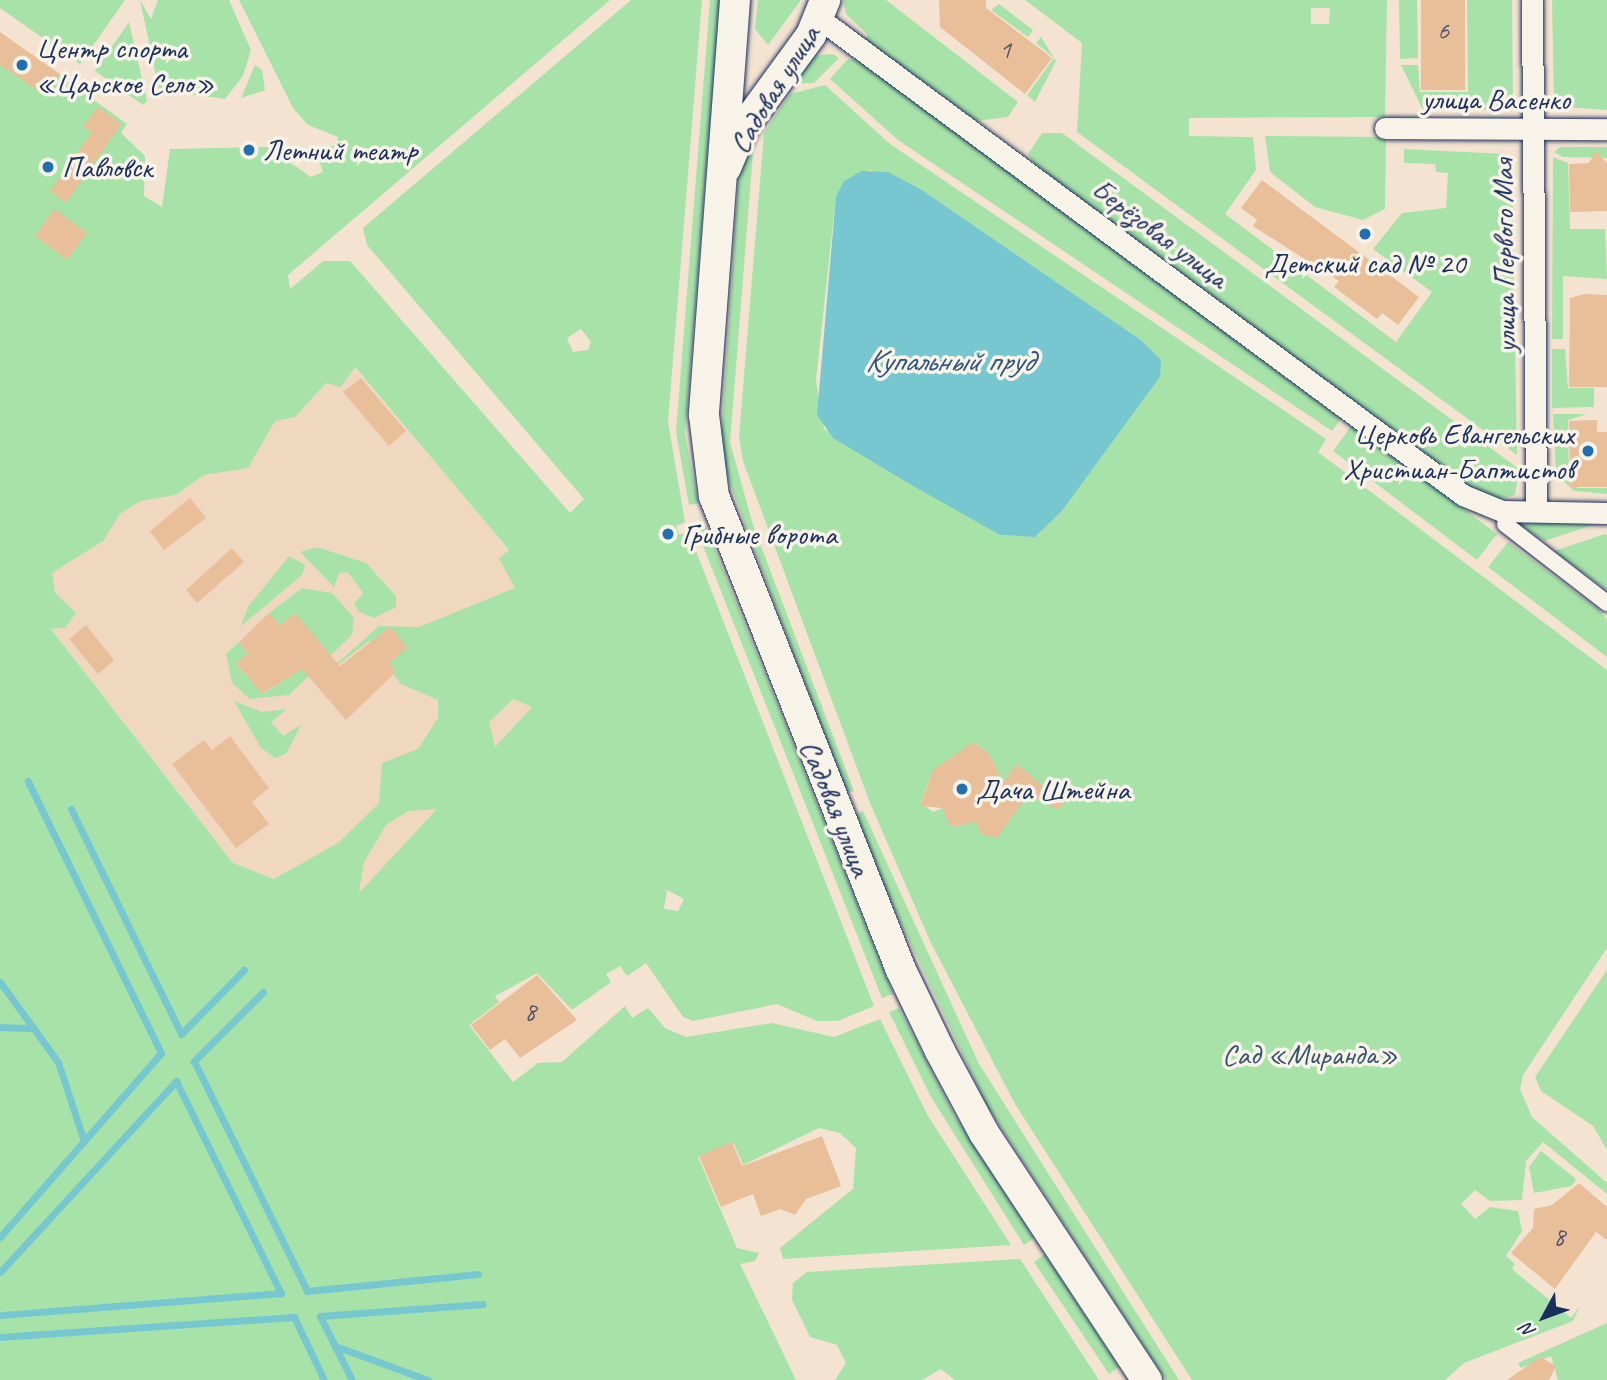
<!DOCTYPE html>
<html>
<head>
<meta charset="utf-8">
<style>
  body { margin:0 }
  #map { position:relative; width:1607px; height:1380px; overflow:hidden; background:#f3e3d0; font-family:Caveat,sans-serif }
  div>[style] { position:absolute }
  .built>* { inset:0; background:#f0d8c0 }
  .green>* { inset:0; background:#a7e3a9 }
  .water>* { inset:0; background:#77c7d0 }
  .stream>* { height:7px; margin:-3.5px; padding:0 3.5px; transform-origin:3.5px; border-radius:3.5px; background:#77c7d0 }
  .building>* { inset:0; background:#e9bf99 }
  .roads { filter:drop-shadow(0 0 2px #1b2f5e) drop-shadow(0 0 2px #1b2f5e) }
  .pedestrian>* { height:16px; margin:-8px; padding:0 8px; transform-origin:8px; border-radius:8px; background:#f7f3e8 }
  .minor>* { height:21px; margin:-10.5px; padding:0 10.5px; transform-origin:10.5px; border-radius:10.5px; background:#f7f3e8 }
  .secondary>* { height:30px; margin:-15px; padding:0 15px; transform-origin:15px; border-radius:15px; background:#f7f3e8 }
  .dots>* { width:19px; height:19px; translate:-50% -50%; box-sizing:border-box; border:4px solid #f7f3e8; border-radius:50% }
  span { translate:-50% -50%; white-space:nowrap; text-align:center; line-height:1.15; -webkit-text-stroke:7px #f7f3e8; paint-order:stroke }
  .number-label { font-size:26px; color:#4e536d }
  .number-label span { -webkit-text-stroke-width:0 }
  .poi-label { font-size:30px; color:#1b2f5e }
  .left { translate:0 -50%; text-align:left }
  .right { translate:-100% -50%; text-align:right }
  .street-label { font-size:30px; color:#1b2f5e }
  .park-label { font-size:30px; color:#37536d }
  .water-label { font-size:32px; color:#32557a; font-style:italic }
  .north { position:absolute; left:1509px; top:1282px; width:70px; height:70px; -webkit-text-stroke:5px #f7f3e8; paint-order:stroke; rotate:229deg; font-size:19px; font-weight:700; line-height:28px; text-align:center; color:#1b2f5e }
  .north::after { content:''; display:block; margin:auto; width:24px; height:32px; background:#1b2f5e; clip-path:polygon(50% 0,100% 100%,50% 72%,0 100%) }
</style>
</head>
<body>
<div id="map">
  <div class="built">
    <i style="clip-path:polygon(289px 290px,589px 645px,359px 894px,296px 913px,233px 863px,12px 578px)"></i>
  </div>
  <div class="green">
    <i style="clip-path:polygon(0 0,125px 0,80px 64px,0 8px)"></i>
    <i style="clip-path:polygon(140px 0,151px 19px,158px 0,229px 0,251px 50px,243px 76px,225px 99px,159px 90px)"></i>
    <i style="clip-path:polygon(evenodd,239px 0,610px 0,288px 275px,290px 289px,323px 261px,350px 261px,570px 513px,584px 499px,367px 245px,363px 228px,631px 0,702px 0,668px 422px,685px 522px,676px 526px,679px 535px,688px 531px,874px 1006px,838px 1021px,817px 1021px,777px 1004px,693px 1021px,683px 1017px,646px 963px,627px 976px,620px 966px,606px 974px,611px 982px,572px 1010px,537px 973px,495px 996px,499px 1002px,469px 1025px,513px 1082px,538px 1063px,562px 1062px,625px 1006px,632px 1018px,648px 1008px,665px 1028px,686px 1037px,772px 1023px,834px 1037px,880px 1019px,928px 1116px,1011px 1245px,783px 1259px,780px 1248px,853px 1189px,856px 1148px,840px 1133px,819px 1128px,743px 1165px,733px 1142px,698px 1157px,737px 1248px,759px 1253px,755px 1261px,740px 1264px,796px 1380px,0 1380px,0 32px,127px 124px,121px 133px,145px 156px,144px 196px,162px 207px,170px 149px,267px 147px,311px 177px,323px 172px,314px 147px,336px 146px,338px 137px,308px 125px,293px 108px,239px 0,581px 329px,591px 342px,588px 350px,573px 352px,567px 338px,581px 329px,239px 0,355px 367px,509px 550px,499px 558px,515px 588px,419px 627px,379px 626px,321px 678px,369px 641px,401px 684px,438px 700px,438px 718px,418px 749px,382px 763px,379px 803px,338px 843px,274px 879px,233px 863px,51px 629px,65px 628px,76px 613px,55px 593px,52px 573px,103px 541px,120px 514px,140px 501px,175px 495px,204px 475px,248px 468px,275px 421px,295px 417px,326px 383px,341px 387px,355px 367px,239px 0,513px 699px,532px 707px,495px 747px,489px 722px,513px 699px,239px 0,437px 809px,359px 893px,364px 862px,386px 825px,408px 811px,437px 809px,239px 0,667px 890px,684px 899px,678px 911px,664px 909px,667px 890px)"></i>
    <i style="clip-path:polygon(710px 0,720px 0,685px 434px,698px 503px,689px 505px,676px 432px)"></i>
    <i style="clip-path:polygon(758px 0,801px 0,768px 45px,755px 29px)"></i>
    <i style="clip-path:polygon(843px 0,886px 0,1018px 102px,1008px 117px,977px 121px,865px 39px,868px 35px,846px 14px)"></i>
    <i style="clip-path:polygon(evenodd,1025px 0,1387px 0,1385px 117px,1189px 118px,1189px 136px,1253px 137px,1256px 170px,1225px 214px,1396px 342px,1432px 292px,1373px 249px,1402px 213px,1446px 208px,1448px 173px,1436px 172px,1435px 164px,1404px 163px,1404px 149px,1506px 154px,1512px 160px,1517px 455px,1077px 132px,1082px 43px,1025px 0,1311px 8px,1330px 8px,1329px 24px,1311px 24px,1311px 8px)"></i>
    <i style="clip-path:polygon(1399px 0,1417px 0,1418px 58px,1400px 59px)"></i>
    <i style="clip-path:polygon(1467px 0,1512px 0,1513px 102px,1502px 110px,1423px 110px,1401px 65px,1418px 65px,1420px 92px,1468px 92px)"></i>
    <i style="clip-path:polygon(1552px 0,1607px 0,1607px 110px,1554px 106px)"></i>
    <i style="clip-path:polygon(999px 4px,1033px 30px,1028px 37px,991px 10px)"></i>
    <i style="clip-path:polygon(129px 22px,147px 101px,143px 105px,95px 71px)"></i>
    <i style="clip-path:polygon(1041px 37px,1056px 61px,1035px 102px,1027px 95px,1054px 58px,1036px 43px)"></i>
    <i style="clip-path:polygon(833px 54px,839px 58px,814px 83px,787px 84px,809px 56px)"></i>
    <i style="clip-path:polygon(848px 59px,863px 62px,1341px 419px,1332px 431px,898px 140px,830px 79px)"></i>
    <i style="clip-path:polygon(255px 65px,262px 70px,265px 90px,241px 98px)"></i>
    <i style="clip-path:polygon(evenodd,825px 85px,890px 144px,1326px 439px,1318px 452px,1607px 670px,1607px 948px,1523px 1075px,1520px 1089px,1532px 1117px,1607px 1183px,1607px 1194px,1543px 1142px,1526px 1161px,1522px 1200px,1490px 1201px,1475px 1190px,1461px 1204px,1475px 1219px,1490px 1207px,1518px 1211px,1522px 1231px,1506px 1256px,1515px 1264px,1512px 1269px,1571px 1318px,1580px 1306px,1573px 1321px,1464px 1363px,1445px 1380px,1192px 1380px,1015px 1104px,931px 943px,870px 803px,743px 461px,739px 437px,764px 133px,790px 94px,825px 85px,870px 170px,922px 190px,1141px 340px,1160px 377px,1062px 511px,1035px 537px,1000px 535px,824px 429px,816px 380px,836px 196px,844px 181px,870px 170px,825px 85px,973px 742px,989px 754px,1016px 810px,997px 838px,976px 821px,952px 827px,942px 808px,933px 812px,921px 803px,930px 777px,973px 742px)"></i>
    <i style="clip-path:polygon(755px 128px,730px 442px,753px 525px,854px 791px,846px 793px,720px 457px,739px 170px)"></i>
    <i style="clip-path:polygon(1042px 133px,1062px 133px,1519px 469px,1515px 495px,1497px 500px,1479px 494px,1036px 166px,1028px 154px)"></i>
    <i style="clip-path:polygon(1265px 136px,1386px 137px,1385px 209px,1363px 220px,1315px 207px,1270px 172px)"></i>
    <i style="clip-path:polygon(1560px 147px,1607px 147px,1607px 158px,1563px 157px,1554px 152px)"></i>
    <i style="clip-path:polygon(1553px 157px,1568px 163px,1570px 229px,1605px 229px,1607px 279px,1563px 276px,1563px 339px,1552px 339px)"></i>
    <i style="clip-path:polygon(1552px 349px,1565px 349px,1568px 388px,1594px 388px,1594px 407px,1552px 408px)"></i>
    <i style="clip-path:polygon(1553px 414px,1587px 414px,1568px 420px,1569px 478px,1578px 488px,1607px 488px,1607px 494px,1574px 491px,1556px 474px)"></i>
    <i style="clip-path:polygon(1352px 425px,1497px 534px,1477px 560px,1333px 451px)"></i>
    <i style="clip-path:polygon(1518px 523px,1589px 523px,1593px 525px,1544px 541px)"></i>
    <i style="clip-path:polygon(705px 525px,893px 994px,882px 998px,696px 528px)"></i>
    <i style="clip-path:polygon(1605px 534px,1607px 535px,1607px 590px,1554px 551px)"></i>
    <i style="clip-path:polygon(1508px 542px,1599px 610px,1607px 620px,1607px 657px,1488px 567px)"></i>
    <i style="clip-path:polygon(317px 547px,366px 563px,396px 596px,396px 607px,374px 618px,359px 612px,354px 604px,363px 593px,348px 572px,339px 573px,334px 587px,300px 552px)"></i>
    <i style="clip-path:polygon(289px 556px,305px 565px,302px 575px,241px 626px,248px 607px)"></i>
    <i style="clip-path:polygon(302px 588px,332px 593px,354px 618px,352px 635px,289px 695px,250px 699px,232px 683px,226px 654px,239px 642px,248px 653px,236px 664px,263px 694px,303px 668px,295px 613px,280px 626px,269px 613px)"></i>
    <i style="clip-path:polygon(234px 701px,262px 712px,287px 709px,271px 722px,283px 736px,301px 725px,286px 754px,275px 758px,261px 748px)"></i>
    <i style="clip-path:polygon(863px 811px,979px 1064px,1179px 1380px,1166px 1380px,986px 1104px,879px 876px,854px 815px)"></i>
    <i style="clip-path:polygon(1607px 970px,1607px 1150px,1593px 1126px,1541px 1091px,1535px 1077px)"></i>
    <i style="clip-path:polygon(899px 1008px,954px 1115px,1034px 1238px,1024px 1245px,931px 1097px,889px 1012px)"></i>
    <i style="clip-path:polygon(1541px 1151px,1576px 1179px,1572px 1186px,1534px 1193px,1529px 1167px)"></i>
    <i style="clip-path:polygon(1045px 1254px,1119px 1367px,1109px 1374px,1034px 1262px)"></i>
    <i style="clip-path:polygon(1020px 1259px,1099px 1380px,955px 1380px,941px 1369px,922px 1380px,835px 1380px,846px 1363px,837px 1345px,810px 1337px,792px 1300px,793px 1283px,807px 1272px)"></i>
    <i style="clip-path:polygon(1607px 1323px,1607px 1380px,1558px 1380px,1551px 1356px,1521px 1368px,1518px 1363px)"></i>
  </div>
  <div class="water">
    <i style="clip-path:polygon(862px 171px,888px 172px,922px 190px,1141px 340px,1161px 360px,1160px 377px,1062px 511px,1035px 537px,1000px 535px,908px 483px,833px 438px,817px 415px,836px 196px,844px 181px)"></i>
  </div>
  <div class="stream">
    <i style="left:71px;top:809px;width:250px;rotate:63.9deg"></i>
    <i style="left:181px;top:1034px;width:90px;rotate:-45.5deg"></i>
    <i style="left:0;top:982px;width:99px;rotate:54.1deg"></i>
    <i style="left:58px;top:1062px;width:83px;rotate:71.8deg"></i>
    <i style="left:263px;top:992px;width:98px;rotate:135deg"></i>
    <i style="left:194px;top:1061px;width:256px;rotate:63.8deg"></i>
    <i style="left:307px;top:1291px;width:172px;rotate:-5.7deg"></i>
    <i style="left:0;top:1027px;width:34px;rotate:2deg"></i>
    <i style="left:0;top:1237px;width:244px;rotate:-48.8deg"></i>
    <i style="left:161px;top:1053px;width:303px;rotate:-116.1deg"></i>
    <i style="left:0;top:1272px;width:260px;rotate:-47.3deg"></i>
    <i style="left:176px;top:1081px;width:237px;rotate:63.7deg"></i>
    <i style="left:281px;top:1293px;width:282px;rotate:175.5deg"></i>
    <i style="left:0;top:1337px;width:295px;rotate:-3.9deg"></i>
    <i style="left:294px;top:1317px;width:70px;rotate:64.5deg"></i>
    <i style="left:335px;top:1346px;width:99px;rotate:20.1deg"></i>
    <i style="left:352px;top:1380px;width:72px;rotate:-116.6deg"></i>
    <i style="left:320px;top:1316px;width:163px;rotate:-4.2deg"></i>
  </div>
  <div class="building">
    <i style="clip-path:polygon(939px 0,986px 0,986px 8px,1052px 58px,1025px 94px,940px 27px)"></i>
    <i style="clip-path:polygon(1421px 0,1465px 0,1465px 90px,1421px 90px)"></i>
    <i style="clip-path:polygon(0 32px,60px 74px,45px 96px,0 65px)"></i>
    <i style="clip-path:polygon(98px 107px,121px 124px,66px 203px,50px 191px,92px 132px,83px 126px)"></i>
    <i style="clip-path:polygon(1596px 151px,1607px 163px,1607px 211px,1570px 212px,1569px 164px,1589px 163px)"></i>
    <i style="clip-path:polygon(1262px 180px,1419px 297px,1398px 325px,1382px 313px,1377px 319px,1334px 287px,1339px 281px,1253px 226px,1257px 220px,1241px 208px)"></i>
    <i style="clip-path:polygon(54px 209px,87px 233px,67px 260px,35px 236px)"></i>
    <i style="clip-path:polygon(1584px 294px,1607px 295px,1607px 387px,1569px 387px,1570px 298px)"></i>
    <i style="clip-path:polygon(361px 378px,406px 431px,389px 446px,343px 392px)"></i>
    <i style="clip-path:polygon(1597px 420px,1597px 432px,1607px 432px,1607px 487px,1570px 487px,1569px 421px)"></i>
    <i style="clip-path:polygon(190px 498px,206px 518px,164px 550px,150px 531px)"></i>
    <i style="clip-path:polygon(232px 548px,244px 562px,197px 603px,186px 590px)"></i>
    <i style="clip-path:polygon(269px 613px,280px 626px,295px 613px,340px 666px,390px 627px,408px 647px,389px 664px,396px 672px,346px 720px,302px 669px,262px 694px,236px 663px,248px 653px,239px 642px)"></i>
    <i style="clip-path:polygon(86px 625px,114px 660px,98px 674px,69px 639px)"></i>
    <i style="clip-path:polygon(230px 736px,269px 788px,252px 802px,269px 824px,236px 848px,172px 764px,204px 740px,212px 750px)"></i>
    <i style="clip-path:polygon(973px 742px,989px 754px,1003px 782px,1017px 764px,1064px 804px,1059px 810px,1028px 794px,997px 838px,981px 834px,976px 822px,951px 827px,942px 808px,920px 806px,933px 770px)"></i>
    <i style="clip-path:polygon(537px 975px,577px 1020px,520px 1058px,505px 1039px,490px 1050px,471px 1025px)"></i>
    <i style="clip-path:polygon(822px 1136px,841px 1186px,806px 1199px,795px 1215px,780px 1209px,761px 1216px,753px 1194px,721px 1207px,699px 1156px,732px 1142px,742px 1166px)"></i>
    <i style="clip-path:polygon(1579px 1183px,1607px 1207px,1607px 1240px,1596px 1232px,1555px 1289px,1511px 1253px,1533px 1228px,1534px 1209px,1552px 1205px)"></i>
    <i style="clip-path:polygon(1540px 1357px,1556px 1366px,1549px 1380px,1507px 1380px)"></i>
  </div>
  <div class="roads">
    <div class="pedestrian">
      <i style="left:1505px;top:524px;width:129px;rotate:37.8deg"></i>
    </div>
    <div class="minor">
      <i style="left:1532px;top:0;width:511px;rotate:89.55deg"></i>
      <i style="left:820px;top:19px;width:800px;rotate:36.51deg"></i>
      <i style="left:1463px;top:495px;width:42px;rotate:22.3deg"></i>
      <i style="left:1502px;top:511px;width:105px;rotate:1.1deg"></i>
      <i style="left:1385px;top:128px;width:222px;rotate:0.3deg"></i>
    </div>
    <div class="secondary">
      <i style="left:735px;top:0;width:416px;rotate:94.3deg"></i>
      <i style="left:704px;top:415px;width:82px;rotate:83deg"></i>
      <i style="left:714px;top:496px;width:510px;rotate:68.47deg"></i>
      <i style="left:901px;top:970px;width:90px;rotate:64.3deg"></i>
      <i style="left:940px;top:1051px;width:93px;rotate:61.8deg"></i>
      <i style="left:984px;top:1133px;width:296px;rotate:56.6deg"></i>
      <i style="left:726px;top:168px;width:43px;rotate:-67deg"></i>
      <i style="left:743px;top:128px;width:115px;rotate:-53.8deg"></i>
      <i style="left:811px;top:35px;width:38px;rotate:-68deg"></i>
    </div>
  </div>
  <div class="dots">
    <i style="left:22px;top:65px;background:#1f6fb2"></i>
    <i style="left:249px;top:150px;background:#1f6fb2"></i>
    <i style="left:48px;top:167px;background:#1f6fb2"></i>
    <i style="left:1365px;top:234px;background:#1f6fb2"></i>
    <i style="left:1588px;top:451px;background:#1f6fb2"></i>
    <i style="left:668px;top:534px;background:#1f6fb2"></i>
    <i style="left:962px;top:789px;background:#1f6fb2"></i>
  </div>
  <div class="number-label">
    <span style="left:1443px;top:31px">6</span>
    <span style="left:1005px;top:50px">1</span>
    <span style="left:530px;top:1012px">8</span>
    <span style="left:1559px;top:1237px">8</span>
  </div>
  <div class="poi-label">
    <span class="left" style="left:36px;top:65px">Центр спорта<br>«Царское Село»</span>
    <span class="left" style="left:263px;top:150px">Летний театр</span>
    <span class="left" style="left:62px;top:167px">Павловск</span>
    <span style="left:1365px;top:263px">Детский сад № 20</span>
    <span class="right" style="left:1574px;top:451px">Церковь Евангельских<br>Христиан-Баптистов</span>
    <span class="left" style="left:682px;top:534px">Грибные ворота</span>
    <span class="left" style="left:976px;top:789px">Дача Штейна</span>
  </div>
  <div class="street-label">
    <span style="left:774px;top:89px;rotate:-58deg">Садовая улица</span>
    <span style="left:1496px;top:99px">улица Васенко</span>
    <span style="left:1160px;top:233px;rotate:37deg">Берёзовая улица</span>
    <span style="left:1504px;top:256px;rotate:-91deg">улица Первого Мая</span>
    <span style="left:836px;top:808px;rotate:68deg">Садовая улица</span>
  </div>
  <div class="park-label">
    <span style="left:1310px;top:1054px">Сад «Миранда»</span>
  </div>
  <div class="water-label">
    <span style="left:949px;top:361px">Купальный пруд</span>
  </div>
  <div class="north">N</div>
</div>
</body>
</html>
